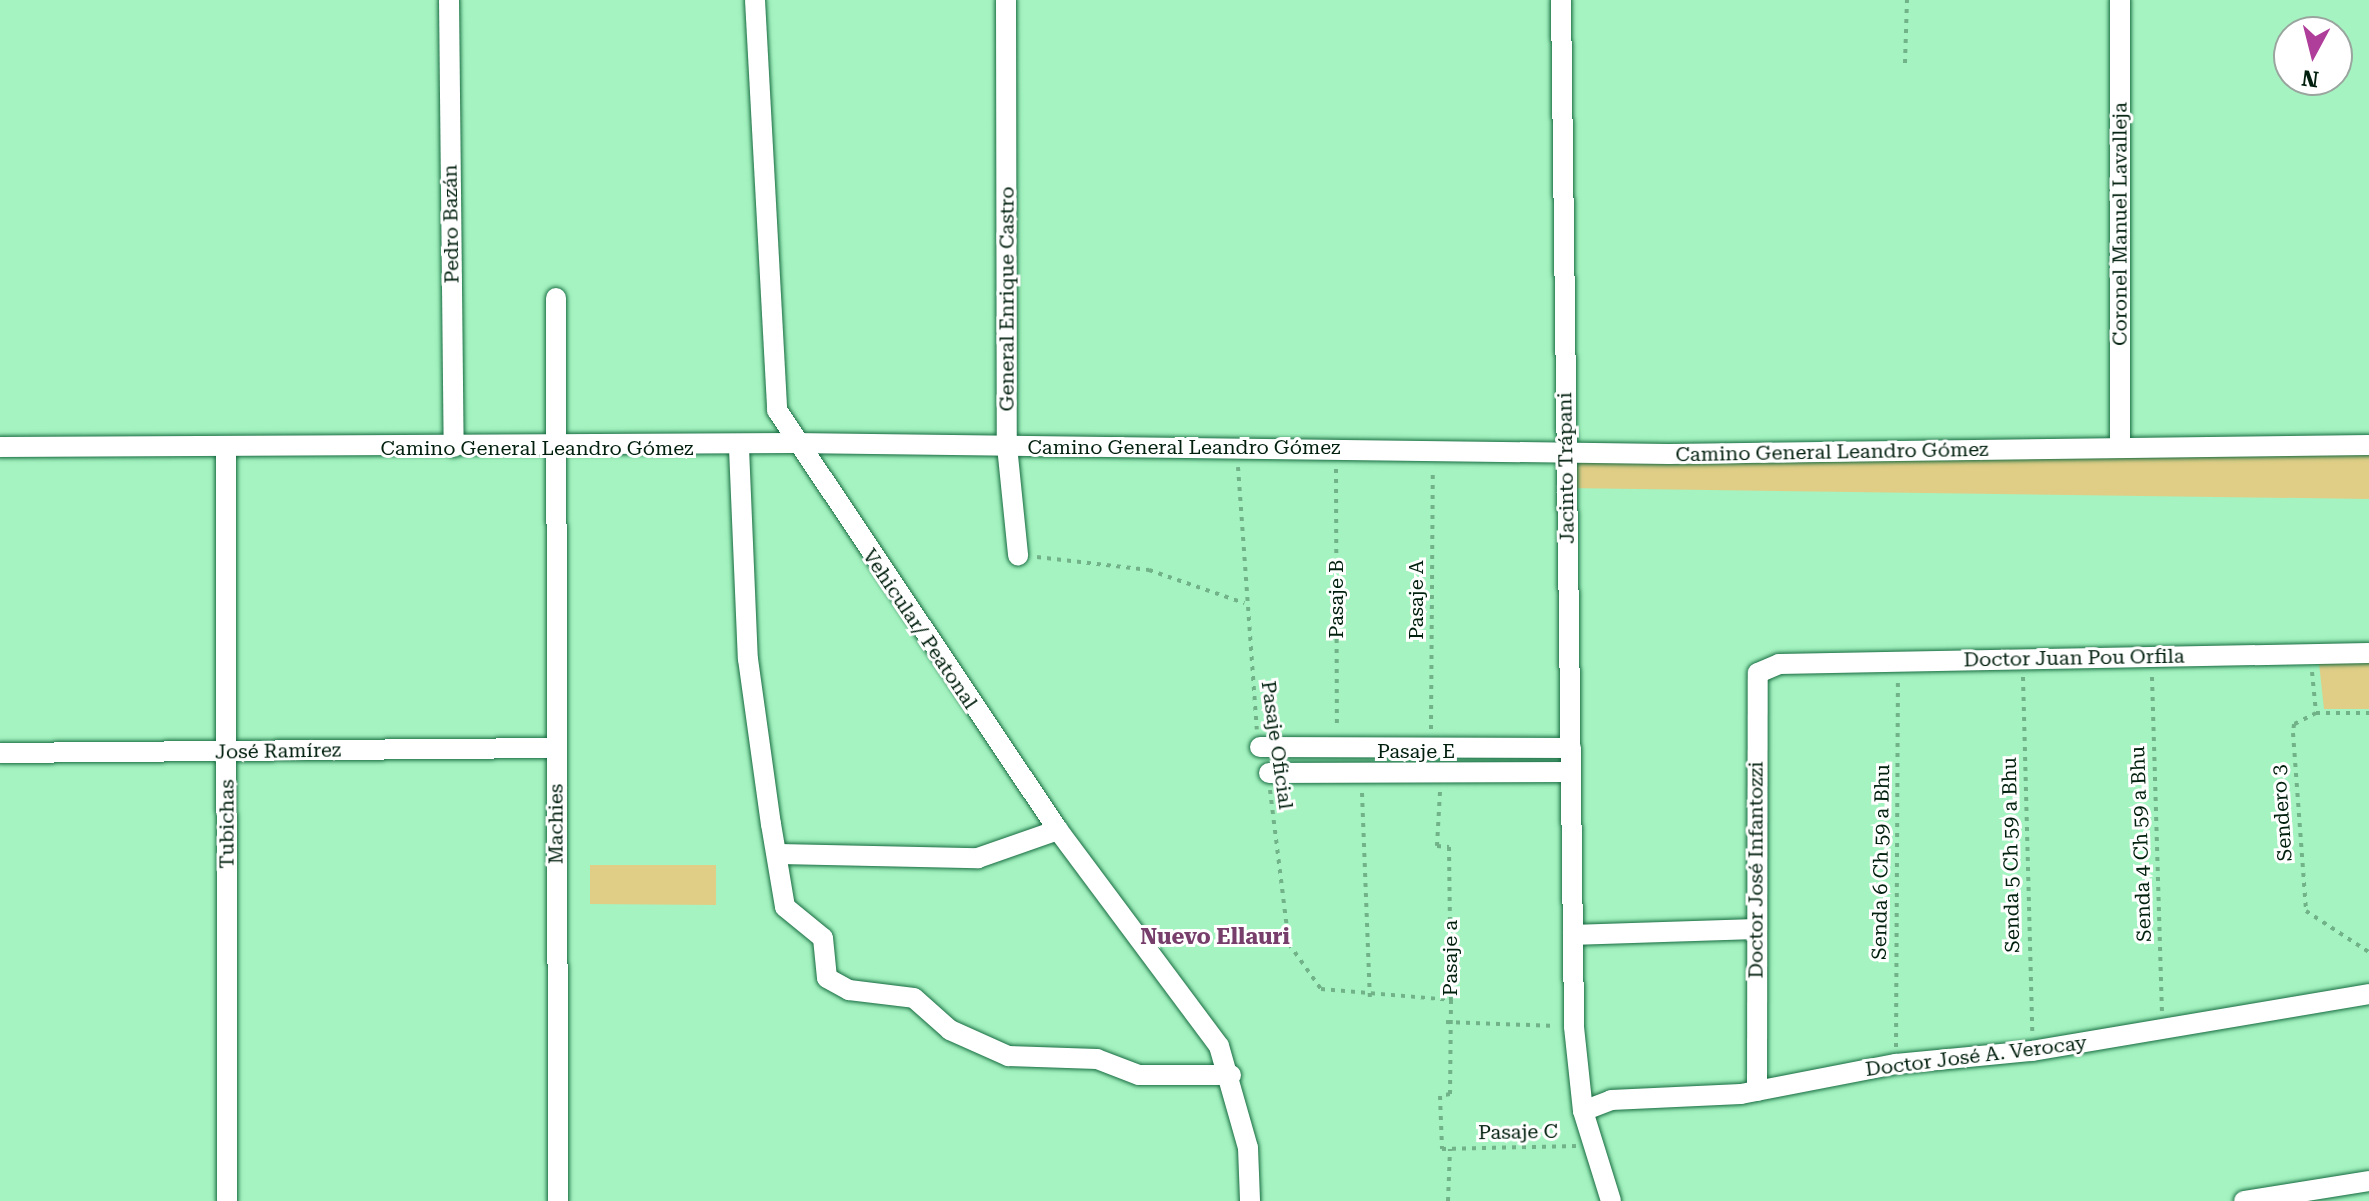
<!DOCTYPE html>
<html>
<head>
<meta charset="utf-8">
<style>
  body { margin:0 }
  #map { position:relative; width:2369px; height:1201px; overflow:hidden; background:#a4f3c0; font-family:"Roboto Serif",serif }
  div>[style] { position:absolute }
  .green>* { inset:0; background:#e0ce86 }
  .path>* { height:4px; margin-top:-2px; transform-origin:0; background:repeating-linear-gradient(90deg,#72b289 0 4px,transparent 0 10px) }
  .roads { filter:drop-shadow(0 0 2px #176b40) drop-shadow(0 0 2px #176b40) }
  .minor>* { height:20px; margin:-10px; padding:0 10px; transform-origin:10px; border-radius:10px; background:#fff }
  span { translate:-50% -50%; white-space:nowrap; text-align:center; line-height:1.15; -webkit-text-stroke:6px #fff; paint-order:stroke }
  .street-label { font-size:20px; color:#001f0d }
  .neighbourhood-label { font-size:22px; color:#773e6b; font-weight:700 }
  .north { position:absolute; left:2273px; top:16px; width:80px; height:80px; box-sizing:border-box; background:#fff; border:2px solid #99a59e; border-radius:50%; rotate:187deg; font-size:22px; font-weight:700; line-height:32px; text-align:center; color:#001f0d }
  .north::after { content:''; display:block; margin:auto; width:28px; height:36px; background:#ae3e9a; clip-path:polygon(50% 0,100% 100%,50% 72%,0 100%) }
</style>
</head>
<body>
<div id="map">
  <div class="green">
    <i style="clip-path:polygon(2369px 445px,2369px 499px,1566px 488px,1565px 452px)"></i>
    <i style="clip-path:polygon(2319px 663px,2369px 663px,2369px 709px,2324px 709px)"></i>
    <i style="clip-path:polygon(590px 865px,716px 865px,716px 905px,590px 904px)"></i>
  </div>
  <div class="path">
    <i style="left:1905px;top:63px;width:63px;rotate:-88.2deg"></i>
    <i style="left:1238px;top:467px;width:263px;rotate:85.9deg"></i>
    <i style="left:1336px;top:469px;width:259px;rotate:89.8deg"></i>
    <i style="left:1037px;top:557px;width:113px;rotate:6.6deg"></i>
    <i style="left:1149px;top:570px;width:101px;rotate:19.2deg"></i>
    <i style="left:2312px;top:672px;width:41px;rotate:84.4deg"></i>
    <i style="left:2316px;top:713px;width:25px;rotate:153deg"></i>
    <i style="left:2294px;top:724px;width:9px;rotate:96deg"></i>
    <i style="left:2293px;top:733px;width:178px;rotate:85.8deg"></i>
    <i style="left:2306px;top:911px;width:75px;rotate:33.1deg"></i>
    <i style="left:2023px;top:677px;width:355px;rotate:88.5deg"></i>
    <i style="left:2152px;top:677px;width:335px;rotate:88.3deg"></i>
    <i style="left:2316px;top:713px;width:53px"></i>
    <i style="left:1431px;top:729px;width:259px;rotate:-89.6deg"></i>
    <i style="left:1270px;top:790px;width:155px;rotate:83deg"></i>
    <i style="left:1289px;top:944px;width:55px;rotate:54.6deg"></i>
    <i style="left:1321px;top:989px;width:130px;rotate:4.8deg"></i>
    <i style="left:1440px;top:792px;width:54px;rotate:93.2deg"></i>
    <i style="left:1437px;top:846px;width:12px;rotate:5deg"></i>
    <i style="left:1449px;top:847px;width:153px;rotate:89.3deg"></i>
    <i style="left:1451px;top:1000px;width:94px;rotate:90.6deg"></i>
    <i style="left:1450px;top:1094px;width:10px;rotate:169deg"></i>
    <i style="left:1440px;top:1096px;width:53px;rotate:87.8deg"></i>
    <i style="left:1442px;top:1149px;width:134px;rotate:-1.3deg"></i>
    <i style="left:1362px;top:793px;width:206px;rotate:87.8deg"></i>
    <i style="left:1446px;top:1022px;width:110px;rotate:2.1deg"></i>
    <i style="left:1896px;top:1047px;width:368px;rotate:-89.7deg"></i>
    <i style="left:1448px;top:1201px;width:52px;rotate:-87.8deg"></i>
  </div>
  <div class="roads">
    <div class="minor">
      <i style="left:449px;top:0;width:447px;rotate:89.4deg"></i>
      <i style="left:755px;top:0;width:411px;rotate:86.9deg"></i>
      <i style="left:777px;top:410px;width:505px;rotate:56.22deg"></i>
      <i style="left:1058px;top:830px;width:269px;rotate:53.3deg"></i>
      <i style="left:1219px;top:1046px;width:106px;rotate:74.1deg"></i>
      <i style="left:1248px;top:1148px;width:53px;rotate:87.8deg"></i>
      <i style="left:1006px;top:0;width:446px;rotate:89.9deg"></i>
      <i style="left:1007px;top:446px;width:110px;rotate:84.2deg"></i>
      <i style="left:1561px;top:0;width:1027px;rotate:89.27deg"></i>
      <i style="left:1574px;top:1027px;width:84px;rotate:83.9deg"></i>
      <i style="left:1583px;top:1111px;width:94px;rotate:72.7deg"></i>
      <i style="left:2120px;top:0;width:447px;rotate:90deg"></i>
      <i style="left:556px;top:298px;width:903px;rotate:89.87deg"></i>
      <i style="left:0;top:447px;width:793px;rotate:-0.29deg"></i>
      <i style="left:793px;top:443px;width:876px;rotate:0.72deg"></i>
      <i style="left:1669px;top:454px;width:700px;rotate:-0.74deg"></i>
      <i style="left:226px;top:447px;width:754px;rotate:89.92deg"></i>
      <i style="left:739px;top:448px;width:211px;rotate:87.6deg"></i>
      <i style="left:748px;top:659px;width:167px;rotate:82.1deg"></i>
      <i style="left:771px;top:824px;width:84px;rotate:80.4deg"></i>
      <i style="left:785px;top:907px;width:49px;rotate:39.2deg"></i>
      <i style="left:823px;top:938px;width:40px;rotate:84.3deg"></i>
      <i style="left:827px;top:978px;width:25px;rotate:29deg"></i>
      <i style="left:849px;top:990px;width:65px;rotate:7deg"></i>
      <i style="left:914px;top:998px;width:48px;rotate:41.6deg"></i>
      <i style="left:950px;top:1030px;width:64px;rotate:24.1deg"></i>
      <i style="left:1008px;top:1056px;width:89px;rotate:1.9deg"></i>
      <i style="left:1097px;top:1059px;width:45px;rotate:20.9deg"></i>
      <i style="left:1139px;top:1075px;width:92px"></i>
      <i style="left:1260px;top:747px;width:311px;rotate:0.2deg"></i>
      <i style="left:0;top:753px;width:556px;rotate:-0.52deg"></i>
      <i style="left:1269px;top:773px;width:302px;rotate:-0.2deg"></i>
      <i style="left:779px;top:854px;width:199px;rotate:1.2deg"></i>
      <i style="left:978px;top:858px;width:85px;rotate:-19.3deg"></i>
      <i style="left:1573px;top:935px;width:181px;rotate:-1.9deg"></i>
      <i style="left:1757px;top:1091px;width:418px;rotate:-89.9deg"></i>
      <i style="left:1758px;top:673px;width:23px;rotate:-23deg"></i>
      <i style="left:1779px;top:664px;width:590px;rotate:-1.07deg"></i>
      <i style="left:1583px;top:1111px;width:30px;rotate:-21deg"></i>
      <i style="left:1611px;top:1100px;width:130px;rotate:-2.6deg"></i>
      <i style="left:1741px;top:1094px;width:158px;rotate:-11deg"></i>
      <i style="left:1896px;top:1064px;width:137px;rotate:-5.5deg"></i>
      <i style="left:2032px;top:1051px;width:342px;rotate:-9.6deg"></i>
      <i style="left:2244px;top:1201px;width:127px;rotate:-9.1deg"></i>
    </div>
  </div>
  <div class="street-label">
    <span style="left:451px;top:224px;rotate:-91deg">Pedro Bazán</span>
    <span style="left:2120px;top:224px;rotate:-90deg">Coronel Manuel Lavalleja</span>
    <span style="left:1007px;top:299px;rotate:-90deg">General Enrique Castro</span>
    <span style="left:1184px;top:447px">Camino General Leandro Gómez</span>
    <span style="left:537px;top:448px">Camino General Leandro Gómez</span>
    <span style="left:1832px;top:452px;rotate:-1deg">Camino General Leandro Gómez</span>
    <span style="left:1566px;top:468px;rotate:-91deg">Jacinto Trápani</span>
    <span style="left:1336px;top:599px;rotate:-90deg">Pasaje B</span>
    <span style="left:1416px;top:600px;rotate:-90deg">Pasaje A</span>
    <span style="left:920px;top:629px;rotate:56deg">Vehicular/ Peatonal</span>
    <span style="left:2074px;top:658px;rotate:-1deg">Doctor Juan Pou Orfila</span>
    <span style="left:1277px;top:745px;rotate:82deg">Pasaje Oficial</span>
    <span style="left:278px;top:751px;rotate:-1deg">José Ramírez</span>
    <span style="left:1416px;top:751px">Pasaje E</span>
    <span style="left:2282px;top:813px;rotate:-94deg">Sendero 3</span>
    <span style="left:227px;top:824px;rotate:-90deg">Tubichas</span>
    <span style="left:556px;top:824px;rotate:-90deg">Machies</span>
    <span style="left:2141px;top:844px;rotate:-92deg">Senda 4 Ch 59 a Bhu</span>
    <span style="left:2011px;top:855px;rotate:-91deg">Senda 5 Ch 59 a Bhu</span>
    <span style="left:1881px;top:862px;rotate:-89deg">Senda 6 Ch 59 a Bhu</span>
    <span style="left:1756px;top:870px;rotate:-90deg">Doctor José Infantozzi</span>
    <span style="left:1450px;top:958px;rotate:-90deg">Pasaje a</span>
    <span style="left:1976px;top:1056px;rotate:-7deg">Doctor José A. Verocay</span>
    <span style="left:1518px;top:1132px;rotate:-1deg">Pasaje C</span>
  </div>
  <div class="neighbourhood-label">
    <span style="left:1215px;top:937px">Nuevo Ellauri</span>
  </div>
  <div class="north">N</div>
</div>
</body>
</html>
